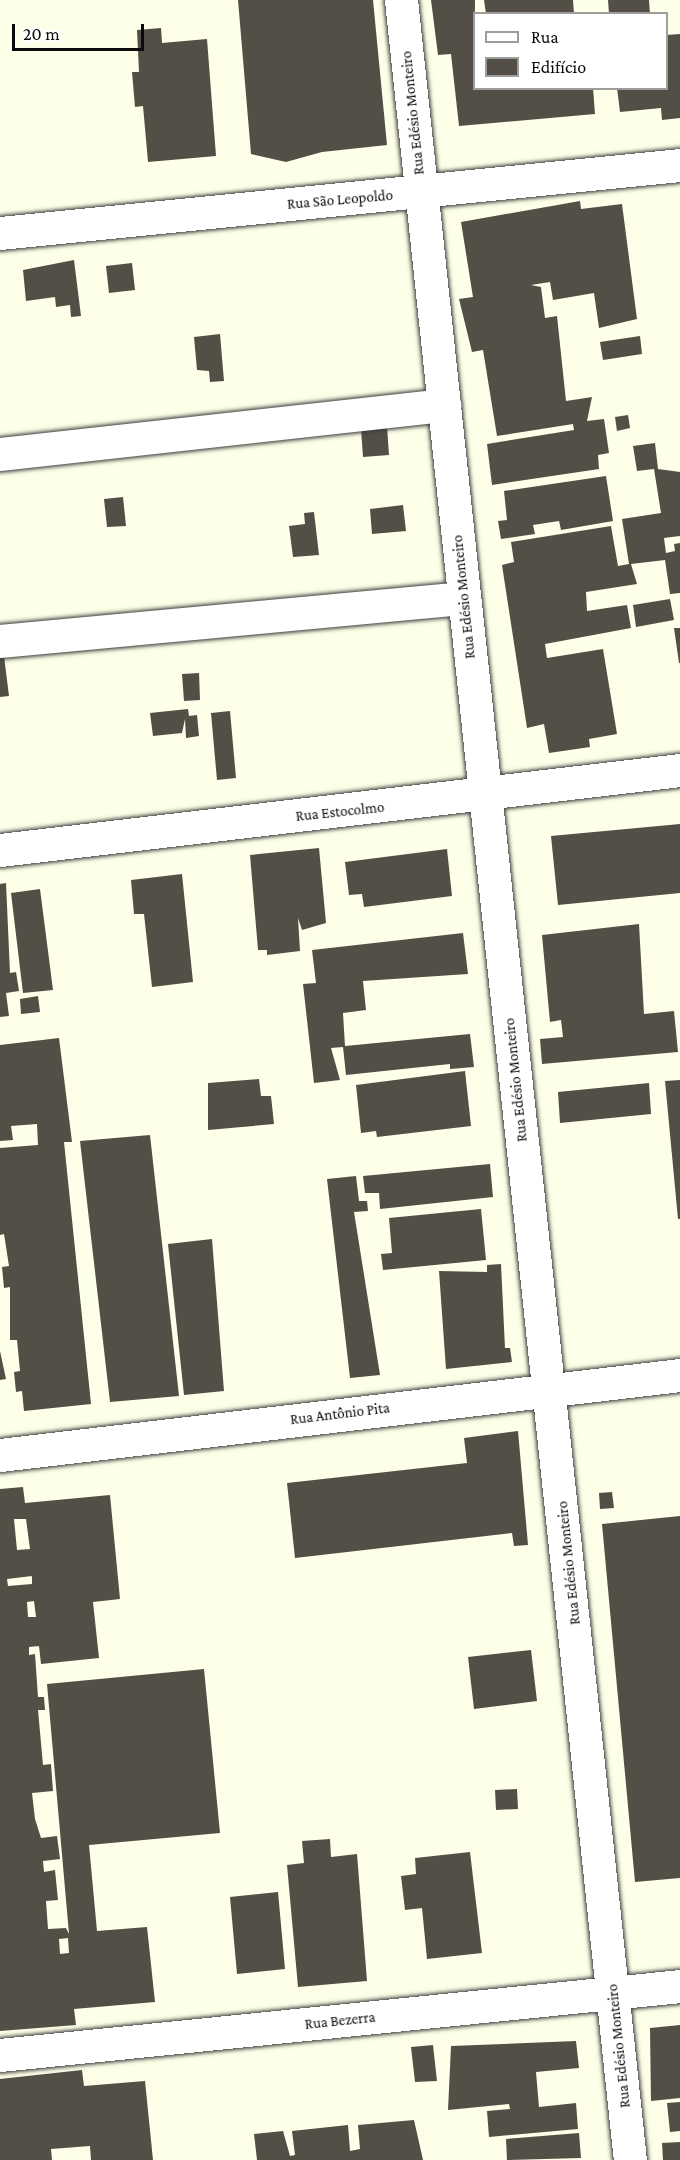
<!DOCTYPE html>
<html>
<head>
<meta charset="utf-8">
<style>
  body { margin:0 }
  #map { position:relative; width:680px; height:2160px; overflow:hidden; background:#fdffe8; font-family:"Crimson Pro",serif }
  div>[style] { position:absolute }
  .building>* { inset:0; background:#534f46 }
  .roads { filter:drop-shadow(0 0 2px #3d3d3d) drop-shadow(0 0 2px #3d3d3d) }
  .street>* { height:33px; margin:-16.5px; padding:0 16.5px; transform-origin:16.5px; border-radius:16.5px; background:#fff }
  span { translate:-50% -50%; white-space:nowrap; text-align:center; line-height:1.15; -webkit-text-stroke:6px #fff; paint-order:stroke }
  .street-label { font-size:15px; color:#0a0a0a }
  .legend { position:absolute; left:473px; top:12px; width:195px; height:78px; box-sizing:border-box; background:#fff; border:2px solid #9d9d9d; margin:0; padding:8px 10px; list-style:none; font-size:18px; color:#0a0a0a }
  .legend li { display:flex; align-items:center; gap:12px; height:30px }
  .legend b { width:30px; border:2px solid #9d9d9d }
  .scale { position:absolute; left:12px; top:24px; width:132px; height:27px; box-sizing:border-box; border:3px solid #0a0a0a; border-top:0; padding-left:8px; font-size:18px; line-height:21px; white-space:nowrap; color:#0a0a0a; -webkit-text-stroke:4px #fff; paint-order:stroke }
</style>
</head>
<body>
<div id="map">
  <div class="building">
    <i style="clip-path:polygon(238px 0,373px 0,387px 145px,322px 152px,286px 162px,251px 154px)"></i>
    <i style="clip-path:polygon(431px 0,475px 0,474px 88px,593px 88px,595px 114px,459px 126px,451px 54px,438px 55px)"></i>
    <i style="clip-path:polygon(484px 0,573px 0,574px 14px,486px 14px)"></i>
    <i style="clip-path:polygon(608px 0,649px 0,650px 14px,609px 14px)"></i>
    <i style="clip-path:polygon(161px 28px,162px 43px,207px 39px,216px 156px,148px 162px,143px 106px,135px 107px,132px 72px,139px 72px,137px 30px)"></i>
    <i style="clip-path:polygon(680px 34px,680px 118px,662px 120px,661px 108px,620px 112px,617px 88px,666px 88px,666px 35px)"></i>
    <i style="clip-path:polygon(580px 201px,581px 209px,622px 204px,637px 319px,599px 328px,594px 293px,553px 300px,550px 282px,531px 285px,541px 287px,545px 318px,557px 316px,566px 401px,592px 397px,587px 421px,604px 419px,609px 453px,598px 455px,599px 469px,492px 485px,487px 444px,574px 430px,573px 424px,497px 436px,483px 350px,472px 352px,459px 299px,473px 297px,461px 222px)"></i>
    <i style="clip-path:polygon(74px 260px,81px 316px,71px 317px,70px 305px,56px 307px,55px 297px,26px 301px,23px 270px)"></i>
    <i style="clip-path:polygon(132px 263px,135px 290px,109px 293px,106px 266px)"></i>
    <i style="clip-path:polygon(220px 334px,224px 381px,210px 382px,209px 371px,197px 370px,194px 337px)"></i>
    <i style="clip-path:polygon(640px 336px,642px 354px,603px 360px,600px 342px)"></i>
    <i style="clip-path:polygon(628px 415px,630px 428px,617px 431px,615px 417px)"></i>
    <i style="clip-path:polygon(387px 427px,389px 455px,363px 457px,361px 429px)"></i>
    <i style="clip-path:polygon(655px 443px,658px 469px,680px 472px,680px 536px,664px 538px,666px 553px,675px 551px,674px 544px,680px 543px,680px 593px,670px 594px,665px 560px,631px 564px,637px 584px,586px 592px,587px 611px,627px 605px,631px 628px,545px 644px,547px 658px,603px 649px,617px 734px,589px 739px,590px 747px,549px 753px,544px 724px,527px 728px,502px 565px,514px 562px,511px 542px,611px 526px,618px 566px,629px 564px,622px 519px,661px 513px,654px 469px,637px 471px,633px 446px)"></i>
    <i style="clip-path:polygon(606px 476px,613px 521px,561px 530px,559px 521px,533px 525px,535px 534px,501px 539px,498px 521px,507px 520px,504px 491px)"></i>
    <i style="clip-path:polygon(123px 497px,126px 526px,107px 527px,104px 499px)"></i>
    <i style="clip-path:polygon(403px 505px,406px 531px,372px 534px,370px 509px)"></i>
    <i style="clip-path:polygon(314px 512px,319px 555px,293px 557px,289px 526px,305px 524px,304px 513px)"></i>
    <i style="clip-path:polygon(670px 599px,674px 620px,636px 627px,633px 605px)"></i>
    <i style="clip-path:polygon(674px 628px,680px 628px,680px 663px,679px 663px)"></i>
    <i style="clip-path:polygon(0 656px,4px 656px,9px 696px,0 697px)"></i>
    <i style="clip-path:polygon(199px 673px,200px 700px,184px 701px,182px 674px)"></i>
    <i style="clip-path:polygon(188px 709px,189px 716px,197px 715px,199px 736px,186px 738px,185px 719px,182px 733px,153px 736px,150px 713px)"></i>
    <i style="clip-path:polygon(230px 711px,236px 778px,217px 780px,211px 713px)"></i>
    <i style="clip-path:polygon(680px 824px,680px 893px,558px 905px,551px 836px)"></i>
    <i style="clip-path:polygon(319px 848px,326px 923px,302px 930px,298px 918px,300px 951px,267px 955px,267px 950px,258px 950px,250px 855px)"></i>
    <i style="clip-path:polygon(447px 849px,452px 896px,364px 907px,362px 894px,349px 895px,345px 862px)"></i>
    <i style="clip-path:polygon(182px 874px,193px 982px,152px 987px,144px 914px,134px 914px,131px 880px)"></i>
    <i style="clip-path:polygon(6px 883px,10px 973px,16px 972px,19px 991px,6px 993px,9px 1016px,0 1017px,0 884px)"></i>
    <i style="clip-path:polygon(40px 889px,53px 990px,23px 993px,11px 893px)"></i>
    <i style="clip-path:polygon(639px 924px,644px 1014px,674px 1011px,678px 1052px,542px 1064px,540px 1039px,563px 1037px,561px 1020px,550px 1022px,542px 935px)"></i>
    <i style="clip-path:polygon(463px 933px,468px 974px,363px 981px,366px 1010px,343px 1013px,345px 1046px,470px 1034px,474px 1067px,450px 1069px,450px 1064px,346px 1075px,343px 1047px,331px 1048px,340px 1080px,314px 1083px,303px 984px,316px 983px,312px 950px)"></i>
    <i style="clip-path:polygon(38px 996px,40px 1012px,21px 1014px,20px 999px)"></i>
    <i style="clip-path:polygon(59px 1038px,72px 1142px,64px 1142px,91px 1404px,24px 1411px,22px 1391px,16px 1392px,14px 1372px,20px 1371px,17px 1340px,10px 1340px,10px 1287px,4px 1288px,2px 1267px,9px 1266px,4px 1234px,0 1235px,0 1148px,38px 1145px,37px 1124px,11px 1126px,13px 1140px,0 1141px,0 1045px)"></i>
    <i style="clip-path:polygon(465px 1071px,471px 1126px,377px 1137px,376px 1131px,361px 1133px,356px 1085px)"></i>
    <i style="clip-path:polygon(259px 1079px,261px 1096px,271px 1096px,274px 1124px,208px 1130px,208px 1083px)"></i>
    <i style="clip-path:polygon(680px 1080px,680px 1219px,678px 1219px,665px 1081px)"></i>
    <i style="clip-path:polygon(649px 1083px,651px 1114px,560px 1123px,558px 1092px)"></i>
    <i style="clip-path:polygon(150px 1135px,179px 1396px,110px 1402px,80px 1141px)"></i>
    <i style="clip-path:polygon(490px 1164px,493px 1197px,380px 1209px,379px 1193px,365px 1193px,363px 1176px)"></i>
    <i style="clip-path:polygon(356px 1176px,359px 1201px,367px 1201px,368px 1211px,354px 1212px,380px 1375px,350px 1378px,327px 1179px)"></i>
    <i style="clip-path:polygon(481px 1209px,486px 1260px,383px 1270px,381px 1254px,392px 1253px,389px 1218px)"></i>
    <i style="clip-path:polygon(212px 1239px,224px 1391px,184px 1395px,168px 1244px)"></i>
    <i style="clip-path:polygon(501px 1264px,505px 1348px,510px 1348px,512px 1362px,446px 1369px,439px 1271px,487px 1272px,487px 1265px)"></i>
    <i style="clip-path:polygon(0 1351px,6px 1379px,0 1380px)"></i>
    <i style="clip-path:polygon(518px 1431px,528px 1545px,514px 1546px,512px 1533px,295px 1558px,287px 1483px,467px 1463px,464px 1438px)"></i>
    <i style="clip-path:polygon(evenodd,23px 1487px,25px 1503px,110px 1495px,120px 1599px,93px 1602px,99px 1658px,41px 1664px,39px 1646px,29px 1647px,29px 1655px,35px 1654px,38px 1697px,44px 1697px,45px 1710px,38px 1710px,43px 1765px,51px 1764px,53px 1791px,32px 1793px,35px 1819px,41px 1838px,57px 1836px,60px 1859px,43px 1861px,44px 1872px,55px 1870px,58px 1900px,46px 1901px,48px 1929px,66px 1928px,69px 1934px,47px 1684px,204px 1669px,220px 1833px,89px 1845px,97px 1931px,147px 1927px,155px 2002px,74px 2009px,76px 2025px,0 2031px,0 1489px,23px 1487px,14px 1519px,26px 1519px,30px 1549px,17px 1550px,14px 1519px,23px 1487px,32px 1576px,32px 1584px,8px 1586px,7px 1579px,32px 1576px,23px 1487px,34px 1601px,36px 1617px,28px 1617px,27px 1602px,34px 1601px,23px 1487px,68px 1938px,69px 1953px,60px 1954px,59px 1939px,68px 1938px)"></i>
    <i style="clip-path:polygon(612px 1492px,614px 1508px,600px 1509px,599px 1493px)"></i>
    <i style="clip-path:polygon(680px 1516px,680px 1878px,635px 1882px,602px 1524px)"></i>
    <i style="clip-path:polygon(531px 1650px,537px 1701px,474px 1709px,468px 1657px)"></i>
    <i style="clip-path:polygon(517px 1789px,518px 1809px,496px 1810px,495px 1790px)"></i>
    <i style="clip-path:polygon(330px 1839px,331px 1857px,357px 1854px,367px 1981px,298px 1987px,287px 1865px,304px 1863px,302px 1841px)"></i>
    <i style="clip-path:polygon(470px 1852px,482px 1953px,427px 1959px,422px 1908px,405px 1910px,401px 1876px,416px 1874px,415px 1858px)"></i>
    <i style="clip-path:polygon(278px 1892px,285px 1969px,237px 1974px,230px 1897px)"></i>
    <i style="clip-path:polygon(680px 2025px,680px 2098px,651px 2101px,650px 2028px)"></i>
    <i style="clip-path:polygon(576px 2041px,579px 2068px,536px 2072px,539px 2107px,576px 2103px,578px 2129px,489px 2137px,487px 2111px,510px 2109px,509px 2104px,448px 2110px,451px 2046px)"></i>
    <i style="clip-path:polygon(433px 2045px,437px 2081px,415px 2082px,411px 2047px)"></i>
    <i style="clip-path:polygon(82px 2070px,84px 2086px,145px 2081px,153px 2160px,91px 2160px,90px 2146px,51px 2149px,52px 2160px,0 2160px,0 2079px)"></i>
    <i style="clip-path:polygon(680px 2102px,680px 2131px,670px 2132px,667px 2103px)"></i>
    <i style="clip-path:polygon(414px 2120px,423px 2160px,257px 2160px,254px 2134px,283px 2131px,290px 2156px,295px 2155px,292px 2131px,348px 2125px,350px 2151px,360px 2149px,358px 2125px)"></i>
    <i style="clip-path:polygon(579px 2133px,581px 2158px,507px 2160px,506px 2139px)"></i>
    <i style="clip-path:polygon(680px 2142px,680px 2160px,663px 2160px,662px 2143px)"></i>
  </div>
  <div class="roads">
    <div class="street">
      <i style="left:401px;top:0;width:2172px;rotate:83.95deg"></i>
      <i style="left:0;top:233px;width:683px;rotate:-5.71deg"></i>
      <i style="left:0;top:454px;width:447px;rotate:-6.3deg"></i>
      <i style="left:0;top:641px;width:466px;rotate:-5.3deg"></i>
      <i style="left:0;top:850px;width:685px;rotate:-6.71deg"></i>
      <i style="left:0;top:1455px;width:685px;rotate:-6.71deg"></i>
      <i style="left:0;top:2055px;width:683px;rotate:-5.79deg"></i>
    </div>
  </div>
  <div class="street-label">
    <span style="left:413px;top:113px;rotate:-96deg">Rua Edésio Monteiro</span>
    <span style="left:340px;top:200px;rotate:-5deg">Rua São Leopoldo</span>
    <span style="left:464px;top:597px;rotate:-96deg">Rua Edésio Monteiro</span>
    <span style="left:340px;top:812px;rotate:-6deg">Rua Estocolmo</span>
    <span style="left:516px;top:1080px;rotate:-96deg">Rua Edésio Monteiro</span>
    <span style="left:340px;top:1414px;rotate:-7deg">Rua Antônio Pita</span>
    <span style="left:569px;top:1563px;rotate:-96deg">Rua Edésio Monteiro</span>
    <span style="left:340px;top:2021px;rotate:-6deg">Rua Bezerra</span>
    <span style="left:619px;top:2046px;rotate:-96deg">Rua Edésio Monteiro</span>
  </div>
  <ul class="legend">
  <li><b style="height:8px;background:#fff"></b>Rua</li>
  <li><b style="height:16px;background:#534f46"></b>Edifício</li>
  </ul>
  <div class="scale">20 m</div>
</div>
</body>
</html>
